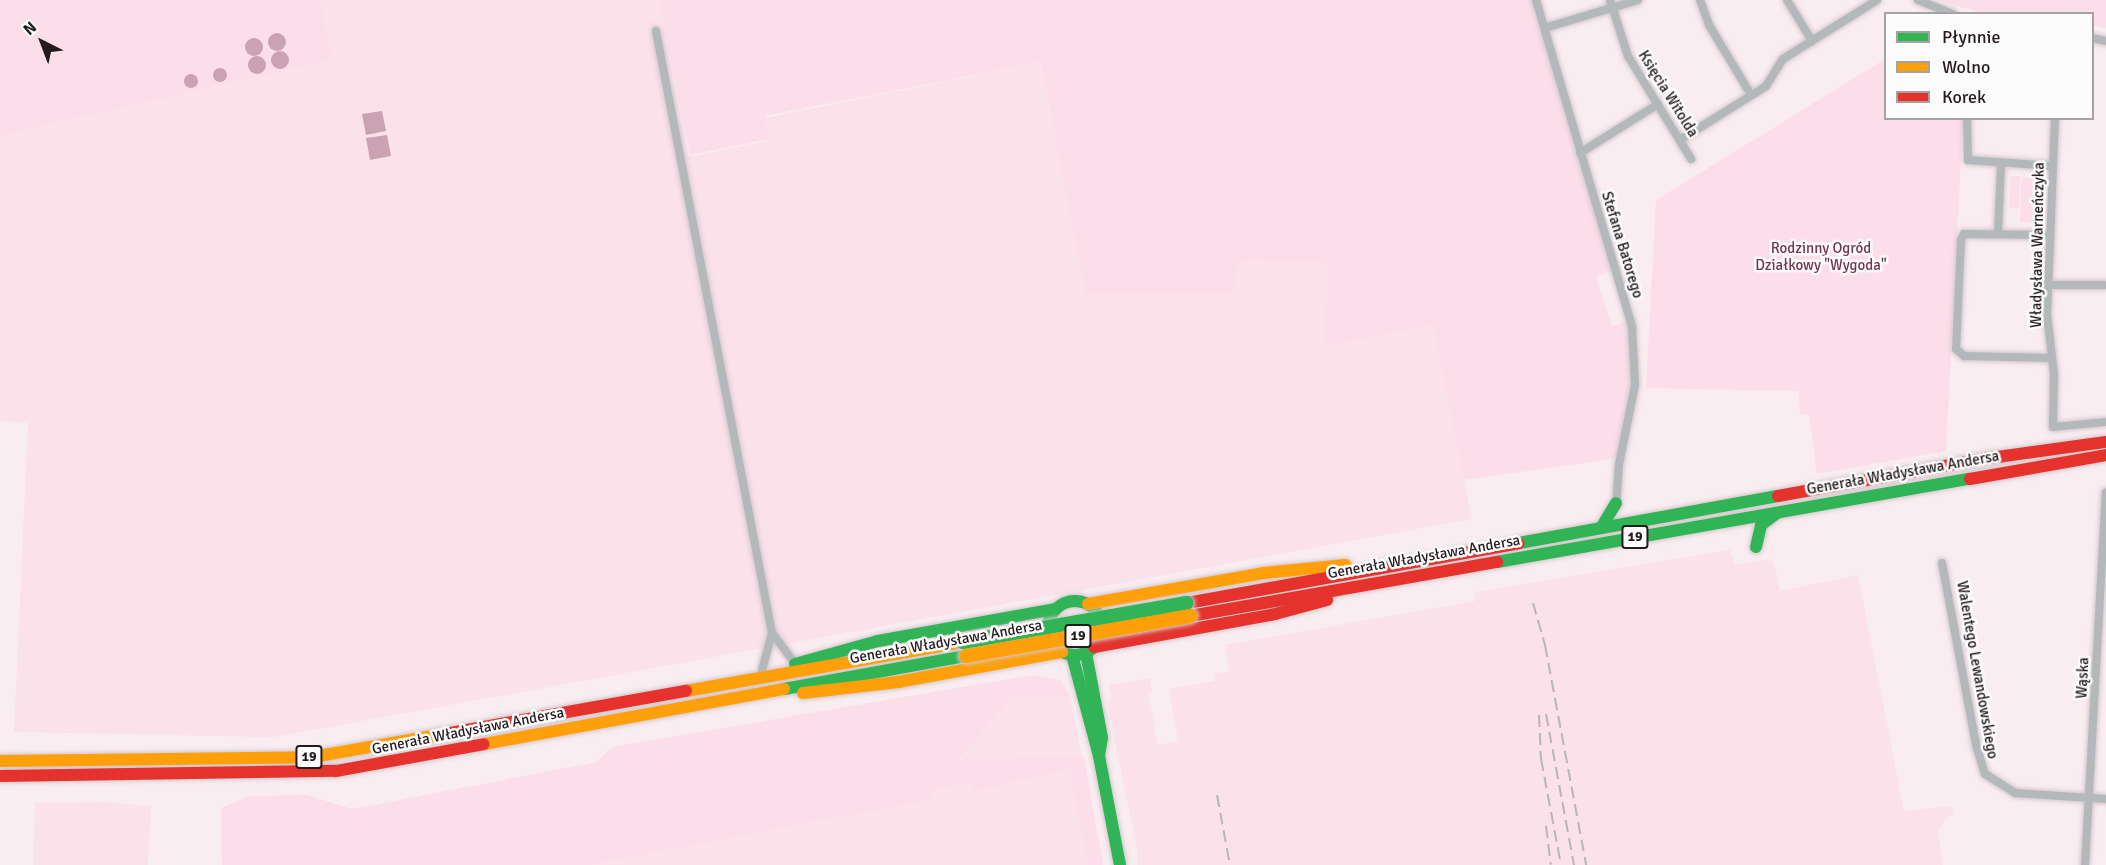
<!DOCTYPE html>
<html>
<head>
<meta charset="utf-8">
<style>
  body { margin:0 }
  #map { position:relative; width:2106px; height:865px; overflow:hidden; background:#faedf1; font-family:Signika,sans-serif }
  div>[style] { position:absolute }
  .built>* { inset:0; background:#fbe1ea }
  .green>* { inset:0; background:#fbdee9 }
  .water>* { inset:0; background:#caa2b2 }
  .round { border-radius:50% }
  .roads { filter:drop-shadow(0 0 2px #d3c8cc) drop-shadow(0 0 2px #d3c8cc) }
  .street>* { height:8px; margin:-4px; padding:0 4px; transform-origin:4px; border-radius:4px; background:#b3b9ba }
  .fast>* { height:12px; margin:-6px; padding:0 6px; transform-origin:6px; border-radius:6px; background:#30b455 }
  .fast>.ring { margin:-6px; padding:0; box-sizing:content-box; background:none; border:12px solid #30b455; border-radius:50% }
  .slow>* { height:12px; margin:-6px; padding:0 6px; transform-origin:6px; border-radius:6px; background:#ff9f0a }
  .jam>* { height:12px; margin:-6px; padding:0 6px; transform-origin:6px; border-radius:6px; background:#e5322d }
  .rail>* { height:2px; margin-top:-1px; transform-origin:0; background:repeating-linear-gradient(90deg,#b9b5b6 0 12px,transparent 0 18px) }
  .bridges { filter:drop-shadow(0 0 2px #d3c8cc) drop-shadow(0 0 2px #d3c8cc) }
  .fast-bridge>* { height:14px; margin:-7px; padding:0 7px; transform-origin:7px; border-radius:7px; background:#30b455 }
  .slow-bridge>* { height:14px; margin:-7px; padding:0 7px; transform-origin:7px; border-radius:7px; background:#ff9f0a }
  span { translate:-50% -50%; white-space:nowrap; text-align:center; line-height:1.15; -webkit-text-stroke:5px #fcfcfc; paint-order:stroke }
  .shield-label span { padding:2px 4px; background:#fcfcfc; border:2px solid; border-radius:4px; -webkit-text-stroke-width:0 }
  .shield-label { font-size:14px; color:#251b1f; font-weight:700 }
  .street-label { font-size:15px; color:#251b1f }
  .park-label { font-size:15px; color:#753453 }
  .legend { position:absolute; left:1884px; top:12px; width:210px; height:108px; box-sizing:border-box; background:#fcfcfc; border:2px solid #a6a2a4; margin:0; padding:8px 10px; list-style:none; font-size:18px; color:#251b1f }
  .legend li { display:flex; align-items:center; gap:12px; height:30px }
  .legend b { width:30px; border:2px solid #a6a2a4 }
  .north { position:absolute; left:12px; top:12px; width:60px; height:60px; -webkit-text-stroke:4px #fcfcfc; paint-order:stroke; rotate:318deg; font-size:16px; font-weight:700; line-height:24px; text-align:center; color:#251b1f }
  .north::after { content:''; display:block; margin:auto; width:21px; height:27px; background:#251b1f; clip-path:polygon(50% 0,100% 100%,50% 72%,0 100%) }
</style>
</head>
<body>
<div id="map">
  <div class="built">
    <i style="clip-path:polygon(320px 0,658px 0,689px 157px,770px 140px,765px 118px,1040px 62px,1055px 139px,1232px 294px,1237px 261px,1329px 263px,1432px 325px,1472px 519px,274px 737px,14px 732px,28px 423px,0 421px,0 136px,332px 60px)"></i>
    <i style="clip-path:polygon(1730px 550px,1735px 565px,1769px 559px,1774px 563px,1780px 591px,1858px 575px,1904px 811px,1952px 806px,1954px 814px,1946px 818px,1938px 831px,1943px 865px,1137px 865px,1137px 850px,1107px 702px,1111px 698px,1109px 685px,1150px 678px,1152px 691px,1148px 692px,1158px 745px,1178px 741px,1169px 689px,1215px 681px,1214px 674px,1229px 671px,1225px 645px,1475px 601px,1474px 592px)"></i>
    <i style="clip-path:polygon(1070px 696px,1082px 757px,960px 760px,1013px 697px)"></i>
    <i style="clip-path:polygon(1071px 770px,1088px 865px,590px 865px,932px 800px,930px 791px,971px 782px,974px 792px)"></i>
    <i style="clip-path:polygon(104px 802px,151px 806px,148px 865px,33px 865px,35px 803px)"></i>
  </div>
  <div class="green">
    <i style="clip-path:polygon(0 0,320px 0,332px 60px,0 136px)"></i>
    <i style="clip-path:polygon(658px 0,1535px 0,1615px 269px,1596px 277px,1612px 326px,1630px 320px,1636px 362px,1620px 458px,1464px 480px,1432px 325px,1323px 347px,1329px 263px,1238px 261px,1233px 294px,1086px 294px,1040px 62px,765px 116px,769px 139px,690px 155px)"></i>
    <i style="clip-path:polygon(1938px 0,2106px 0,2106px 28px,2093px 26px,2092px 14px,1981px 13px)"></i>
    <i style="clip-path:polygon(1885px 59px,1886px 118px,1963px 119px,1946px 451px,1817px 474px,1809px 414px,1800px 415px,1799px 391px,1646px 388px,1656px 200px)"></i>
    <i style="clip-path:polygon(2011px 176px,2020px 176px,2019px 209px,2009px 208px)"></i>
    <i style="clip-path:polygon(2021px 177px,2042px 177px,2041px 223px,2020px 222px)"></i>
    <i style="clip-path:polygon(1033px 675px,1061px 680px,1070px 696px,1013px 697px,960px 759px,1084px 757px,1103px 865px,1088px 865px,1070px 770px,973px 792px,971px 782px,931px 791px,932px 800px,590px 865px,222px 865px,221px 808px,249px 796px,307px 795px,352px 809px,597px 762px,612px 747px)"></i>
  </div>
  <div class="water">
    <i class="round" style="left:268px;top:33px;width:18px;height:18px"></i>
    <i class="round" style="left:245px;top:38px;width:18px;height:18px"></i>
    <i class="round" style="left:271px;top:51px;width:18px;height:18px"></i>
    <i class="round" style="left:248px;top:56px;width:18px;height:18px"></i>
    <i class="round" style="left:213px;top:68px;width:14px;height:14px"></i>
    <i class="round" style="left:184px;top:74px;width:14px;height:14px"></i>
    <i style="clip-path:polygon(382px 111px,386px 131px,366px 135px,362px 114px)"></i>
    <i style="clip-path:polygon(387px 135px,391px 156px,370px 160px,366px 138px)"></i>
  </div>
  <div class="roads">
    <div class="street">
      <i style="left:1536px;top:0;width:341px;rotate:73.6deg"></i>
      <i style="left:1632px;top:327px;width:58px;rotate:87deg"></i>
      <i style="left:1635px;top:385px;width:81px;rotate:101.4deg"></i>
      <i style="left:1619px;top:464px;width:39px;rotate:94deg"></i>
      <i style="left:1610px;top:0;width:59px;rotate:72.2deg"></i>
      <i style="left:1628px;top:56px;width:121px;rotate:58.5deg"></i>
      <i style="left:1700px;top:0;width:27px;rotate:70deg"></i>
      <i style="left:1709px;top:25px;width:82px;rotate:59deg"></i>
      <i style="left:1787px;top:0;width:48px;rotate:58.6deg"></i>
      <i style="left:1918px;top:0;width:38px;rotate:22deg"></i>
      <i style="left:1545px;top:28px;width:97px;rotate:-16.8deg"></i>
      <i style="left:656px;top:31px;width:613px;rotate:79.09deg"></i>
      <i style="left:772px;top:633px;width:39px;rotate:105deg"></i>
      <i style="left:2092px;top:38px;width:14px;rotate:12deg"></i>
      <i style="left:1967px;top:118px;width:42px;rotate:88.6deg"></i>
      <i style="left:1968px;top:160px;width:85px;rotate:4deg"></i>
      <i style="left:2055px;top:118px;width:196px;rotate:92.3deg"></i>
      <i style="left:2047px;top:314px;width:60px;rotate:83.3deg"></i>
      <i style="left:2054px;top:374px;width:53px;rotate:91.1deg"></i>
      <i style="left:2053px;top:427px;width:53px;rotate:-5.4deg"></i>
      <i style="left:1680px;top:140px;width:102px;rotate:-32.1deg"></i>
      <i style="left:1766px;top:86px;width:32px;rotate:-58deg"></i>
      <i style="left:1783px;top:59px;width:111px;rotate:-32.1deg"></i>
      <i style="left:1580px;top:153px;width:92px;rotate:-32.1deg"></i>
      <i style="left:1998px;top:233px;width:69px;rotate:-87.5deg"></i>
      <i style="left:2050px;top:235px;width:86px;rotate:-179.3deg"></i>
      <i style="left:1964px;top:234px;width:7px;rotate:117deg"></i>
      <i style="left:1961px;top:240px;width:109px;rotate:92.6deg"></i>
      <i style="left:1956px;top:349px;width:11px;rotate:41deg"></i>
      <i style="left:1964px;top:356px;width:88px;rotate:1.3deg"></i>
      <i style="left:2048px;top:285px;width:58px"></i>
      <i style="left:1942px;top:563px;width:185px;rotate:79.4deg"></i>
      <i style="left:1976px;top:745px;width:30px;rotate:73deg"></i>
      <i style="left:1985px;top:774px;width:36px;rotate:32deg"></i>
      <i style="left:2015px;top:793px;width:91px;rotate:3.8deg"></i>
      <i style="left:772px;top:633px;width:39px;rotate:53deg"></i>
      <i style="left:2085px;top:865px;width:373px;rotate:-86.8deg"></i>
    </div>
    <div class="fast">
      <i style="left:1601px;top:528px;width:29px;rotate:-59deg"></i>
      <i style="left:1519px;top:543px;width:263px;rotate:-10.3deg"></i>
      <i style="left:1756px;top:547px;width:23px;rotate:-77deg"></i>
      <i style="left:1761px;top:525px;width:20px;rotate:-37deg"></i>
      <i style="left:1497px;top:562px;width:480px;rotate:-10deg"></i>
      <i class="ring" style="left:1048px;top:601px;width:42px;height:42px"></i>
      <i style="left:1086px;top:653px;width:86px;rotate:79.3deg"></i>
      <i style="left:1102px;top:738px;width:17px;rotate:100deg"></i>
      <i style="left:1072px;top:655px;width:105px;rotate:75deg"></i>
      <i style="left:1099px;top:756px;width:111px;rotate:79.1deg"></i>
      <i style="left:795px;top:664px;width:86px;rotate:-15.5deg"></i>
      <i style="left:878px;top:641px;width:181px;rotate:-10.2deg"></i>
      <i style="left:784px;top:689px;width:185px;rotate:-10.3deg"></i>
    </div>
    <div class="slow">
      <i style="left:1088px;top:604px;width:178px;rotate:-10deg"></i>
      <i style="left:1263px;top:573px;width:83px;rotate:-5.5deg"></i>
      <i style="left:686px;top:691px;width:281px;rotate:-10deg"></i>
      <i style="left:803px;top:693px;width:96px;rotate:-6.6deg"></i>
      <i style="left:898px;top:682px;width:167px;rotate:-10.4deg"></i>
      <i style="left:484px;top:744px;width:305px;rotate:-10.4deg"></i>
      <i style="left:0;top:761px;width:313px;rotate:-0.7deg"></i>
      <i style="left:313px;top:757px;width:127px;rotate:-10deg"></i>
    </div>
    <div class="jam">
      <i style="left:1970px;top:479px;width:138px;rotate:-10deg"></i>
      <i style="left:1778px;top:496px;width:215px;rotate:-10.2deg"></i>
      <i style="left:1990px;top:458px;width:117px;rotate:-7.9deg"></i>
      <i style="left:1187px;top:603px;width:337px;rotate:-10.2deg"></i>
      <i style="left:1190px;top:616px;width:312px;rotate:-10deg"></i>
      <i style="left:1094px;top:647px;width:184px;rotate:-10.3deg"></i>
      <i style="left:1275px;top:614px;width:54px;rotate:-15.1deg"></i>
      <i style="left:438px;top:735px;width:252px;rotate:-10.1deg"></i>
      <i style="left:0;top:776px;width:336px;rotate:-0.9deg"></i>
      <i style="left:336px;top:771px;width:150px;rotate:-10.3deg"></i>
    </div>
  </div>
  <div class="rail">
    <i style="left:1533px;top:603px;width:44px;rotate:74.1deg"></i>
    <i style="left:1545px;top:645px;width:224px;rotate:79.4deg"></i>
    <i style="left:1546px;top:714px;width:154px;rotate:79.5deg"></i>
    <i style="left:1539px;top:715px;width:44px;rotate:87.4deg"></i>
    <i style="left:1541px;top:759px;width:108px;rotate:79.3deg"></i>
    <i style="left:1217px;top:795px;width:71px;rotate:79.5deg"></i>
    <i style="left:1546px;top:826px;width:39px;rotate:83deg"></i>
  </div>
  <div class="bridges">
    <div class="fast-bridge">
      <i style="left:963px;top:642px;width:227px;rotate:-9.9deg"></i>
    </div>
    <div class="slow-bridge">
      <i style="left:966px;top:656px;width:228px;rotate:-10.1deg"></i>
    </div>
  </div>
  <div class="shield-label">
    <span style="left:1635px;top:537px">19</span>
    <span style="left:1078px;top:636px">19</span>
    <span style="left:309px;top:757px">19</span>
  </div>
  <div class="street-label">
    <span style="left:1668px;top:94px;rotate:58deg">Księcia Witolda</span>
    <span style="left:1622px;top:245px;rotate:73deg">Stefana Batorego</span>
    <span style="left:2038px;top:245px;rotate:-89deg">Władysława Warneńczyka</span>
    <span style="left:1903px;top:473px;rotate:-10deg">Generała Władysława Andersa</span>
    <span style="left:1424px;top:557px;rotate:-10deg">Generała Władysława Andersa</span>
    <span style="left:946px;top:642px;rotate:-10deg">Generała Władysława Andersa</span>
    <span style="left:1977px;top:670px;rotate:80deg">Walentego Lewandowskiego</span>
    <span style="left:2083px;top:678px;rotate:-87deg">Wąska</span>
    <span style="left:468px;top:731px;rotate:-11deg">Generała Władysława Andersa</span>
  </div>
  <div class="park-label">
    <span style="left:1821px;top:257px">Rodzinny Ogród<br>Działkowy "Wygoda"</span>
  </div>
  <ul class="legend">
  <li><b style="height:8px;background:#30b455"></b>Płynnie</li>
  <li><b style="height:8px;background:#ff9f0a"></b>Wolno</li>
  <li><b style="height:8px;background:#e5322d"></b>Korek</li>
  </ul>
  <div class="north">N</div>
</div>
</body>
</html>
